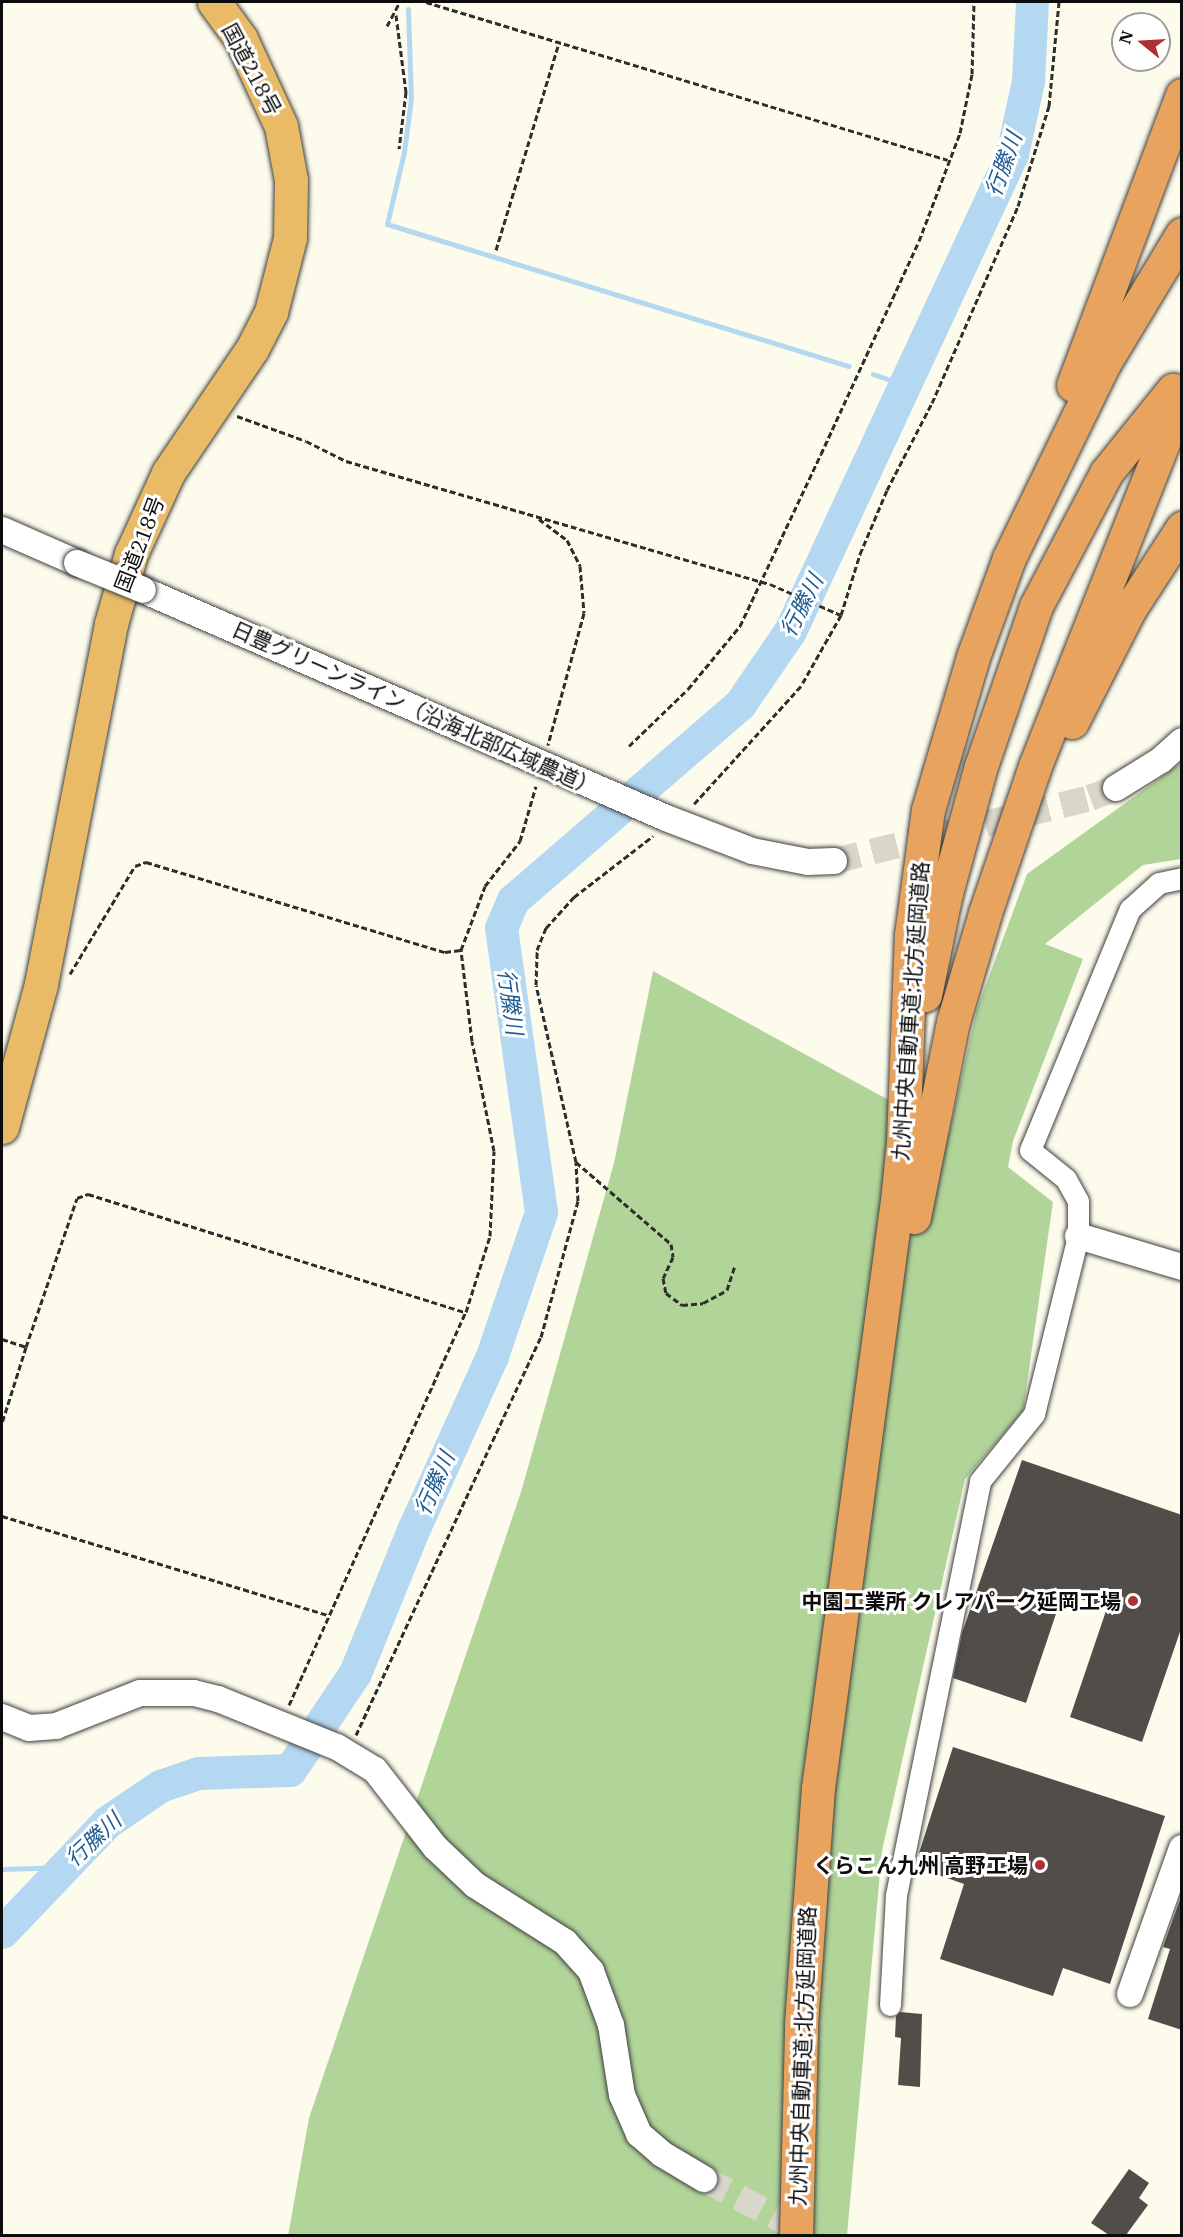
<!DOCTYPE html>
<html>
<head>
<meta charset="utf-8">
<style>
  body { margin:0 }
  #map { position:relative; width:1183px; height:2237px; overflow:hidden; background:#fdfbec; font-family:"IBM Plex Serif","Noto Sans JP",serif }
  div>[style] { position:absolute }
  .forest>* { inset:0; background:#b1d499 }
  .stream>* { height:5px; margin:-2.5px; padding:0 2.5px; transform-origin:2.5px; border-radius:2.5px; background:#b4d8f1 }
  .river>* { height:33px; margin:-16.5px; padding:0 16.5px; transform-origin:16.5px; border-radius:16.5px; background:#b4d8f1 }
  .building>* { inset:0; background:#534d49 }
  .tertiary-tunnel>* { height:26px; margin-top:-13px; transform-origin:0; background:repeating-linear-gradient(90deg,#d9d7ca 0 26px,transparent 0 39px) }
  .path>* { height:3px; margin-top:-1.5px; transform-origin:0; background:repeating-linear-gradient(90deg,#2e2e2e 0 6px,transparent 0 9px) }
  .roads { filter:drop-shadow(0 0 2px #3f3f3f) drop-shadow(0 0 2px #3f3f3f) }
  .minor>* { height:21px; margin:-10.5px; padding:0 10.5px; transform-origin:10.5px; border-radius:10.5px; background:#fff }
  .tertiary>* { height:26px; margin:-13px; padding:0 13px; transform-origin:13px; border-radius:13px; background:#fff }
  .trunk>* { height:33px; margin:-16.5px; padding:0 16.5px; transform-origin:16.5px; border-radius:16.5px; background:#eabb66 }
  .motorway>* { height:33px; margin:-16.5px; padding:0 16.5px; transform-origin:16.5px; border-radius:16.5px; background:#e8a35f }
  .bridges { filter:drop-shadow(0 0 2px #3f3f3f) drop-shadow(0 0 2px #3f3f3f) }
  .tertiary-bridge>* { height:26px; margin:-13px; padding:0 13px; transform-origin:13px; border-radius:13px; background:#fff }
  .dots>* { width:16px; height:16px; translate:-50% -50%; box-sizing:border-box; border:3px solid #fff; border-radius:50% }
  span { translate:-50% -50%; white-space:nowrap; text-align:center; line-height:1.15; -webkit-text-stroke:6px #fff; paint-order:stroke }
  .street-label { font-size:21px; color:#0c0c0c }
  .poi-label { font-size:21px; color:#0c0c0c; font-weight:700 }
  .right { translate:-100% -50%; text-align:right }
  .water-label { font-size:22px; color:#205c92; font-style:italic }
  .frame { position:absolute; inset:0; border:3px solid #0c0c0c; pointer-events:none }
  .north { position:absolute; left:1111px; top:12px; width:60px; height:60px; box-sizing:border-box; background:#fff; border:2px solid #9e9e9e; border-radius:50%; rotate:288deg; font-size:16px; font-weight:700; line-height:24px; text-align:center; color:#0c0c0c }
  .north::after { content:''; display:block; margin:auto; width:21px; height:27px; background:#af3031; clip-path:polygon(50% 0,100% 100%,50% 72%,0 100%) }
</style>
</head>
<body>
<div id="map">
  <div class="forest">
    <i style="clip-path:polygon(1181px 763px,1181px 859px,1143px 865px,1045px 944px,1083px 959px,1013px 1141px,1008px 1167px,1053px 1202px,1023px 1411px,965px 1479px,882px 1851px,847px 2235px,288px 2236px,309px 2118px,521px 1492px,614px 1163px,653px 971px,949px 1133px,977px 1009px,1027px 874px)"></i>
  </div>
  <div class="stream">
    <i style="left:408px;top:9px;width:89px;rotate:88.1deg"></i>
    <i style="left:411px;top:98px;width:54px;rotate:97.4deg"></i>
    <i style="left:404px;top:152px;width:74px;rotate:103.3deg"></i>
    <i style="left:387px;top:224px;width:483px;rotate:17.1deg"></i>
    <i style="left:873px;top:374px;width:31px;rotate:19deg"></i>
    <i style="left:2px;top:1869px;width:63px;rotate:-1.8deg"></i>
  </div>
  <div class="river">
    <i style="left:2px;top:1932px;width:152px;rotate:-46.3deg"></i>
    <i style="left:107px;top:1822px;width:64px;rotate:-34.2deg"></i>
    <i style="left:160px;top:1786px;width:40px;rotate:-18.9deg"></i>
    <i style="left:198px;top:1773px;width:92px;rotate:-1.9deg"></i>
    <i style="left:290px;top:1770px;width:117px;rotate:-56.2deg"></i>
    <i style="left:355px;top:1673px;width:157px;rotate:-67.9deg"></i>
    <i style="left:414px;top:1528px;width:189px;rotate:-65.6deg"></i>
    <i style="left:492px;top:1356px;width:152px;rotate:-71.2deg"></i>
    <i style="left:541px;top:1212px;width:287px;rotate:-98deg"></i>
    <i style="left:501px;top:928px;width:30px;rotate:-67deg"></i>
    <i style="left:513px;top:900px;width:300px;rotate:-40.8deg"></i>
    <i style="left:740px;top:704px;width:88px;rotate:-55.6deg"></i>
    <i style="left:790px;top:631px;width:526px;rotate:-65.04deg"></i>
    <i style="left:1012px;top:154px;width:75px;rotate:-77.6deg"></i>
    <i style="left:1028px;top:81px;width:79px;rotate:-87.1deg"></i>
  </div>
  <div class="building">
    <i style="clip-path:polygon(1022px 1460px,1182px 1515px,1182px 1626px,1142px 1742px,1070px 1717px,1107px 1608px,1063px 1593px,1026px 1703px,953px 1678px,962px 1633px)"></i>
    <i style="clip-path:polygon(953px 1747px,1165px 1816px,1110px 1984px,1063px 1968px,1053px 1996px,940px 1959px,964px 1884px,930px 1872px,934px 1858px,919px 1853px)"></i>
    <i style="clip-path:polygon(1182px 1894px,1182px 2030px,1148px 2019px,1170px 1949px,1163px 1947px)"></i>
    <i style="clip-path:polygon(900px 2012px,922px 2014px,920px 2087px,898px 2085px,901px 2038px,895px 2037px,896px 2016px)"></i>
    <i style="clip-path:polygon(1129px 2169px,1149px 2183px,1139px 2198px,1148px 2205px,1126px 2235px,1109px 2235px,1091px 2223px)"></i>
  </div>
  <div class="tertiary-tunnel">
    <i style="left:834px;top:861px;width:264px;rotate:-13.8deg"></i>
    <i style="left:1090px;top:798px;width:28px;rotate:-21deg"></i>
    <i style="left:704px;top:2179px;width:120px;rotate:27.8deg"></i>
  </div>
  <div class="path">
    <i style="left:426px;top:2px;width:545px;rotate:16.84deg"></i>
    <i style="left:396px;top:15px;width:78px;rotate:82.6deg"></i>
    <i style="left:406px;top:92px;width:57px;rotate:97deg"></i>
    <i style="left:387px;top:26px;width:27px;rotate:-62deg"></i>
    <i style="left:496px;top:250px;width:216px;rotate:-73.1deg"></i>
    <i style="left:237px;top:416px;width:73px;rotate:19.9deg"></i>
    <i style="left:306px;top:441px;width:45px;rotate:26.6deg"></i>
    <i style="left:346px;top:461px;width:441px;rotate:16.2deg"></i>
    <i style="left:770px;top:584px;width:77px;rotate:23.6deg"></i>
    <i style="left:841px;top:615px;width:81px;rotate:119.4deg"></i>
    <i style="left:801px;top:686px;width:159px;rotate:132.2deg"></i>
    <i style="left:539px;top:519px;width:35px;rotate:37deg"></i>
    <i style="left:567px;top:540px;width:29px;rotate:63deg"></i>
    <i style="left:580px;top:566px;width:47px;rotate:85.1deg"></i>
    <i style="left:584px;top:613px;width:137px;rotate:105.3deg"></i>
    <i style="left:841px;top:615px;width:64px;rotate:-72.7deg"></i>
    <i style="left:860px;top:554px;width:69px;rotate:-67.1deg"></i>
    <i style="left:887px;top:490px;width:98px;rotate:-62.7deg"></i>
    <i style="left:932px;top:403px;width:215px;rotate:-66.4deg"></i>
    <i style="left:1018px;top:206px;width:105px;rotate:-72.8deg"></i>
    <i style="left:1049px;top:106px;width:104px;rotate:-84.5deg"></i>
    <i style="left:629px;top:746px;width:82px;rotate:-44deg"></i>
    <i style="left:688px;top:689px;width:82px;rotate:-50.5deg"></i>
    <i style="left:740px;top:626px;width:190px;rotate:-64.8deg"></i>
    <i style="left:821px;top:454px;width:234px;rotate:-65.3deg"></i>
    <i style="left:919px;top:241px;width:116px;rotate:-69.2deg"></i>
    <i style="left:960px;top:133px;width:60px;rotate:-78.5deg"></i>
    <i style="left:972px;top:74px;width:72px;rotate:-88.4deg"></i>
    <i style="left:70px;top:974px;width:126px;rotate:-59deg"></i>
    <i style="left:135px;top:866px;width:12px;rotate:-20deg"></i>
    <i style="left:146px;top:862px;width:312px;rotate:16.8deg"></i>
    <i style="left:445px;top:952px;width:16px;rotate:-7deg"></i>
    <i style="left:576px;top:1162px;width:125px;rotate:40.8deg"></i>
    <i style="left:671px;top:1244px;width:13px;rotate:81deg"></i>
    <i style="left:673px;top:1257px;width:23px;rotate:115deg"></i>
    <i style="left:663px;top:1278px;width:15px;rotate:79deg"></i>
    <i style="left:666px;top:1293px;width:20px;rotate:37deg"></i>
    <i style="left:682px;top:1305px;width:21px;rotate:-5deg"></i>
    <i style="left:703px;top:1303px;width:27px;rotate:-28deg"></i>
    <i style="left:727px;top:1290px;width:26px;rotate:-72deg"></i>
    <i style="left:2px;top:1339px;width:25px;rotate:18deg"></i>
    <i style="left:26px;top:1347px;width:80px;rotate:107.5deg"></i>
    <i style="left:26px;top:1347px;width:157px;rotate:-71.1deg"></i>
    <i style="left:77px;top:1198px;width:12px;rotate:-20deg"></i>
    <i style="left:88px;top:1194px;width:395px;rotate:17.4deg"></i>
    <i style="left:2px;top:1516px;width:340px;rotate:16.9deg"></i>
    <i style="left:289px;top:1705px;width:431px;rotate:-65.8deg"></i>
    <i style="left:466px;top:1312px;width:80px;rotate:-72.5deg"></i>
    <i style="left:490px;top:1236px;width:85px;rotate:-87.3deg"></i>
    <i style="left:494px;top:1151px;width:112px;rotate:-101.3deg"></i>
    <i style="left:472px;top:1041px;width:92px;rotate:-96.9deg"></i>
    <i style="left:461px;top:950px;width:68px;rotate:-69.4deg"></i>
    <i style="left:485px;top:886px;width:57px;rotate:-52.1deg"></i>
    <i style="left:520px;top:841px;width:57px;rotate:-73.8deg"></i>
    <i style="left:356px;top:1735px;width:439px;rotate:-65.1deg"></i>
    <i style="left:541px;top:1337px;width:141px;rotate:-74.8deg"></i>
    <i style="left:578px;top:1201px;width:39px;rotate:-93deg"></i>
    <i style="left:576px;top:1162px;width:181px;rotate:-102.7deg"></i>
    <i style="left:536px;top:985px;width:35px;rotate:-88deg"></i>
    <i style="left:537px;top:950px;width:24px;rotate:-68deg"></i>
    <i style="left:546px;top:928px;width:42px;rotate:-47.9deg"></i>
    <i style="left:574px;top:897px;width:100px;rotate:-37.7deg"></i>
  </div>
  <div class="roads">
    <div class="minor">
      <i style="left:890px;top:2005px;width:110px;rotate:-86.9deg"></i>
      <i style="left:896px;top:1895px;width:422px;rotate:-78.5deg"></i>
      <i style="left:980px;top:1481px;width:86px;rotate:-51.1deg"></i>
      <i style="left:1034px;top:1414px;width:183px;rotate:-76.1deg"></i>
      <i style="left:1078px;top:1236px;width:35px;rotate:-90deg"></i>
      <i style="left:1078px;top:1201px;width:25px;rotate:-119deg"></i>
      <i style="left:1066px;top:1179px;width:46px;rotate:-141.1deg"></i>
      <i style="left:1030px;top:1150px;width:261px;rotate:-67.5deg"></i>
      <i style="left:1130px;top:909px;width:39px;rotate:-42deg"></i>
      <i style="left:1159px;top:883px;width:24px;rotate:-12deg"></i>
    </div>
    <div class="tertiary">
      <i style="left:2px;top:530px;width:82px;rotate:23.7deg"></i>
      <i style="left:143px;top:590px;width:571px;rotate:23.55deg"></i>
      <i style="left:666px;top:818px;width:92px;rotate:21deg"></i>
      <i style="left:752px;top:851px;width:57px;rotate:11.1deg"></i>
      <i style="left:808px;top:862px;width:26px;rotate:-2deg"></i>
      <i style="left:1116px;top:788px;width:53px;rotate:-31.9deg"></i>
      <i style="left:1161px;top:760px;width:28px;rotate:-42deg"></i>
      <i style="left:1078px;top:1236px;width:109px;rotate:16.6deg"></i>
      <i style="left:2px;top:1717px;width:29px;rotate:22deg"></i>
      <i style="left:29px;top:1728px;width:27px;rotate:-4deg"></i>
      <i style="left:56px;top:1726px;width:90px;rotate:-21.4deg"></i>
      <i style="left:140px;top:1693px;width:54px"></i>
      <i style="left:194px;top:1693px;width:25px;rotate:14deg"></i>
      <i style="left:218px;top:1699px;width:128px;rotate:22deg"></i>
      <i style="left:337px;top:1747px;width:44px;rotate:31.2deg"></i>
      <i style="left:375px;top:1770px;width:98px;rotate:52.1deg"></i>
      <i style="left:435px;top:1847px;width:55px;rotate:43.5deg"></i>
      <i style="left:475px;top:1885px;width:107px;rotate:32.3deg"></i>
      <i style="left:565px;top:1942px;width:39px;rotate:48deg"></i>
      <i style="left:591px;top:1971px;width:58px;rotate:69.7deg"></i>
      <i style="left:611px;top:2025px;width:71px;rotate:81.1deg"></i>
      <i style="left:622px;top:2095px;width:43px;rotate:66.4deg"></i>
      <i style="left:639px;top:2134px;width:30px;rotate:41deg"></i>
      <i style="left:662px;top:2154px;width:49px;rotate:30.8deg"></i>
      <i style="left:1130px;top:1994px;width:155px;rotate:-70.4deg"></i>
    </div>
    <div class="trunk">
      <i style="left:2px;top:1127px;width:148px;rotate:-74.7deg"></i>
      <i style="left:41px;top:984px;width:367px;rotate:-79deg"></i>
      <i style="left:111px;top:624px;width:73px;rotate:-74.1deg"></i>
      <i style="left:131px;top:554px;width:89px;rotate:-65.4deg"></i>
      <i style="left:168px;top:473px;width:150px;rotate:-55.9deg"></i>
      <i style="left:252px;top:349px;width:42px;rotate:-62.8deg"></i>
      <i style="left:271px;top:312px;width:76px;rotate:-75.6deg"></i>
      <i style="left:290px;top:238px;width:58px;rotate:-89deg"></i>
      <i style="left:291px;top:180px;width:55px;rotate:-100.5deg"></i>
      <i style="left:281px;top:126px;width:96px;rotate:-114.7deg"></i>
      <i style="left:241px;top:39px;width:46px;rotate:-126.1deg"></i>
    </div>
    <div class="motorway">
      <i style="left:1073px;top:385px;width:310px;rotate:-69.4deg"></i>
      <i style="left:1072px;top:722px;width:126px;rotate:-63deg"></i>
      <i style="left:1129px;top:610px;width:98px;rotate:-57.1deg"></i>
      <i style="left:925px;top:995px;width:104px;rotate:-78.4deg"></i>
      <i style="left:946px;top:893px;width:132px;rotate:-74.6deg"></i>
      <i style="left:981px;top:766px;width:169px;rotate:-71deg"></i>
      <i style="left:1036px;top:606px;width:150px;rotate:-62.2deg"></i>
      <i style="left:1106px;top:473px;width:107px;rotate:-51.1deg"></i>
      <i style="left:914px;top:1217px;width:199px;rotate:-78.7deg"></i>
      <i style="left:953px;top:1022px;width:114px;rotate:-73.6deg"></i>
      <i style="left:985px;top:913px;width:155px;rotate:-71.2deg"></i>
      <i style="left:1035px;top:766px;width:400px;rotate:-68.4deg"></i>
      <i style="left:796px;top:2236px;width:212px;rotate:-88.6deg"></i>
      <i style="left:801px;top:2024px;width:237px;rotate:-85.9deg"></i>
      <i style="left:818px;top:1788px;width:592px;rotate:-82.34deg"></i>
      <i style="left:897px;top:1201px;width:59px;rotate:-84.2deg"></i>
      <i style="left:903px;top:1142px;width:207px;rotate:-87.8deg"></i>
      <i style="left:911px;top:935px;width:126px;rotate:-82.3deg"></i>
      <i style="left:928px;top:810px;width:159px;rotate:-73.6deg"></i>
      <i style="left:973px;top:657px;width:105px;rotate:-70deg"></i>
      <i style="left:1009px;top:558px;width:215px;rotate:-64deg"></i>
      <i style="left:1103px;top:365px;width:153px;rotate:-58.9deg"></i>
    </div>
  </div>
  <div class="bridges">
    <div class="tertiary-bridge">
      <i style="left:77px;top:563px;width:71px;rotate:22.2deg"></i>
    </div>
  </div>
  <div class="dots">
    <i style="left:1133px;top:1601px;background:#af3031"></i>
    <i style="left:1040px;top:1865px;background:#af3031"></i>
  </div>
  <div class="street-label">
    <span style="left:252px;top:69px;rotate:62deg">国道218号</span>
    <span style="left:139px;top:544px;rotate:-69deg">国道218号</span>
    <span style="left:415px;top:708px;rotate:24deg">日豊グリーンライン（沿海北部広域農道）</span>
    <span style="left:910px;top:1011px;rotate:-86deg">九州中央自動車道;北方延岡道路</span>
    <span style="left:802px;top:2056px;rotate:-88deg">九州中央自動車道;北方延岡道路</span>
  </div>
  <div class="poi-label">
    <span class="right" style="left:1121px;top:1601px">中園工業所 クレアパーク延岡工場</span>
    <span class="right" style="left:1028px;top:1865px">くらこん九州 高野工場</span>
  </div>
  <div class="water-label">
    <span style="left:1003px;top:164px;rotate:-70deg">行縢川</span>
    <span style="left:801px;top:605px;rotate:-63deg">行縢川</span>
    <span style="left:511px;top:1002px;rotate:82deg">行縢川</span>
    <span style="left:434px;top:1483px;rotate:-66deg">行縢川</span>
    <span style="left:93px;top:1839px;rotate:-43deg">行縢川</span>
  </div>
  <div class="frame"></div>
  <div class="north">N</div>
</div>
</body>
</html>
